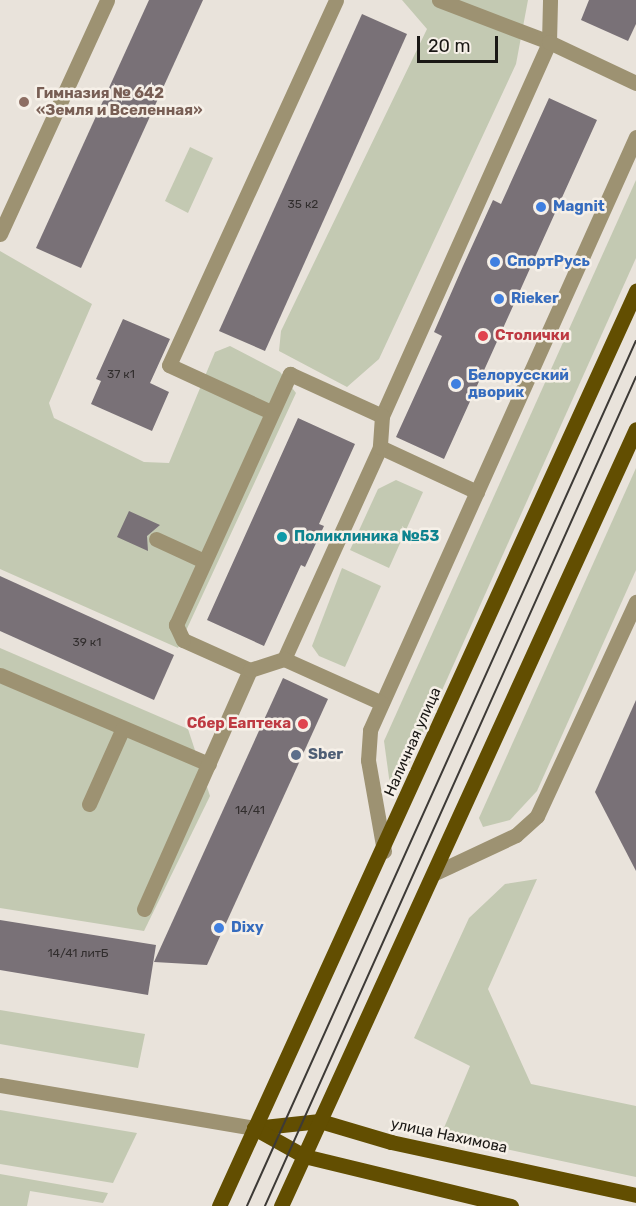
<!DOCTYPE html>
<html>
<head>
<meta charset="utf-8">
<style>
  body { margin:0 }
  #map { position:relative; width:636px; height:1206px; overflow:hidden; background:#e9e3db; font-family:Rubik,sans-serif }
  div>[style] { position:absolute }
  .green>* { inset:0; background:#c3c9b2 }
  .building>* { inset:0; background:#797177 }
  .minor>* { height:15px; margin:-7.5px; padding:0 7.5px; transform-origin:7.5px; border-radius:7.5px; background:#9d9272 }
  .major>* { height:15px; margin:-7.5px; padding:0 7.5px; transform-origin:7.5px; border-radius:7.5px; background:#624e01 }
  .tram>* { height:1.5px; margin:-0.75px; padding:0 0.75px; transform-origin:0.75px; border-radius:0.75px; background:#3d3a36 }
  .dots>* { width:16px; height:16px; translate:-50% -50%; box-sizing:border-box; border:3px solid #f6f0e8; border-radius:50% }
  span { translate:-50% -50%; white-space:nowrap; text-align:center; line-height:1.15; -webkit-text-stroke:5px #f6f0e8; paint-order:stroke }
  .number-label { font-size:12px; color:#322e2e }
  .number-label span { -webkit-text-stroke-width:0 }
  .education-label { font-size:15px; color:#785e54; font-weight:700 }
  .left { translate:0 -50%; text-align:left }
  .shop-label { font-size:15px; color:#366cbe; font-weight:700 }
  .health-label { font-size:15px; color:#be3a42; font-weight:700 }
  .right { translate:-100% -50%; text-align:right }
  .culture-label { font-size:15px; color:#0d838f; font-weight:700 }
  .street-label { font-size:15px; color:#1a1815 }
  .service-label { font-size:15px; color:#4e5e75; font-weight:700 }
  .scale { position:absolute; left:417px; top:36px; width:81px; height:27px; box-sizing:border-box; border:3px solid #1a1815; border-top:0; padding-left:8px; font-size:18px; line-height:21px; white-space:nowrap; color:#1a1815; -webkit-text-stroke:4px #f6f0e8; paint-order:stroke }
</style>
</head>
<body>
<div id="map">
  <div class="green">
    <i style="clip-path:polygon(402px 0,528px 0,516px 64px,379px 359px,347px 387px,279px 351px,281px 331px,427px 29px)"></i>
    <i style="clip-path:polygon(190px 147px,213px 158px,188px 213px,165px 201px)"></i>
    <i style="clip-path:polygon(636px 180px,636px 258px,400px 784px,390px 785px,384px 741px)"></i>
    <i style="clip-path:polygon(0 251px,92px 304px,49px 403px,54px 418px,144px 462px,169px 463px,215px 352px,230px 346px,280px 372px,296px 393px,178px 648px,0 569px)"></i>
    <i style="clip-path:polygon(636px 468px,636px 570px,537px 791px,510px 820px,483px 827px,479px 818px)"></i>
    <i style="clip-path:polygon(396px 480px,423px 492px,389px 568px,350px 550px,378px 489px)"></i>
    <i style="clip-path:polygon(342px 568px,381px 586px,345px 667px,319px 656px,312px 646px)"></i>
    <i style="clip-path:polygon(0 648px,188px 729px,210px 796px,144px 931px,0 908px)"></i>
    <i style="clip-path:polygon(537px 879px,488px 989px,531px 1084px,636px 1106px,636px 1177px,441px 1135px,470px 1066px,414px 1038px,469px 918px,505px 884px)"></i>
    <i style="clip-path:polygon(0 1010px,145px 1034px,138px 1068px,0 1044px)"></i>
    <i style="clip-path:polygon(0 1110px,137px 1133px,113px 1183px,0 1164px)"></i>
    <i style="clip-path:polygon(0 1174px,108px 1193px,103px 1203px,30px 1191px,27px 1206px,0 1206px)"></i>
  </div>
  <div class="building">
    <i style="clip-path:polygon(149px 0,203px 0,81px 268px,36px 248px)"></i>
    <i style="clip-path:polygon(589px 0,636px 0,636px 24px,628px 41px,581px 20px)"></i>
    <i style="clip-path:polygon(362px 14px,407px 34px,265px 351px,219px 331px)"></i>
    <i style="clip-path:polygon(549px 98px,597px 120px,444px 459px,396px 437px,442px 336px,434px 332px,463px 266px,493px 200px,501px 204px)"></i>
    <i style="clip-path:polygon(123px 319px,170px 339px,150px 383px,169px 392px,152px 431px,91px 404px,101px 381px,96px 379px)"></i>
    <i style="clip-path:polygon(298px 418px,355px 444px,319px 524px,324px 526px,305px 567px,301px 565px,264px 646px,207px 620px)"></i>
    <i style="clip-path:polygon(129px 511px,160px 525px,147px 536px,148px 551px,117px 537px)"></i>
    <i style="clip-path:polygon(0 576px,174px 655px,154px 700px,0 631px)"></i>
    <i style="clip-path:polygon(283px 678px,328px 699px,207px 965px,154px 962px)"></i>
    <i style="clip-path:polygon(636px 700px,636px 871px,595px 792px)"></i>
    <i style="clip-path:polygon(0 920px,156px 945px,148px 995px,0 970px)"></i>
  </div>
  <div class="minor">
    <i style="left:439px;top:0;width:118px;rotate:20.9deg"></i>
    <i style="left:549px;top:42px;width:42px;rotate:-88.6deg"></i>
    <i style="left:0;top:234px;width:257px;rotate:-65.4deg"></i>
    <i style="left:271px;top:412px;width:112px;rotate:-155.3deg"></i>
    <i style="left:169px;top:365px;width:401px;rotate:-65.4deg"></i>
    <i style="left:382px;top:416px;width:410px;rotate:-65.9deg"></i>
    <i style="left:549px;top:42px;width:96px;rotate:25.2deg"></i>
    <i style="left:156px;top:539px;width:53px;rotate:24.6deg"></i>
    <i style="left:284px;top:659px;width:233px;rotate:-65.6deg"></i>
    <i style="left:380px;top:447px;width:107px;rotate:24.9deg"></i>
    <i style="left:250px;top:670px;width:73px;rotate:-155.9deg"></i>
    <i style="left:183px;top:640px;width:17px;rotate:-115deg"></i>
    <i style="left:176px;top:625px;width:276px;rotate:-65.6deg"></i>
    <i style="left:290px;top:374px;width:101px;rotate:24.5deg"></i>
    <i style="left:382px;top:416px;width:31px;rotate:94deg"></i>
    <i style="left:0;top:675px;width:227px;rotate:23.1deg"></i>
    <i style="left:89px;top:804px;width:83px;rotate:-65.9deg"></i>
    <i style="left:384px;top:851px;width:92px;rotate:-100deg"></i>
    <i style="left:368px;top:760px;width:30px;rotate:-86deg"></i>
    <i style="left:370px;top:730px;width:650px;rotate:-65.84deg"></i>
    <i style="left:435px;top:873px;width:89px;rotate:-25.1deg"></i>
    <i style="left:516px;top:835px;width:28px;rotate:-42deg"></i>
    <i style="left:537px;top:816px;width:236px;rotate:-65.2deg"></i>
    <i style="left:144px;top:909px;width:261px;rotate:-66.1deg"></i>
    <i style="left:250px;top:670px;width:36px;rotate:-18deg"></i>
    <i style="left:284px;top:659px;width:107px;rotate:24.2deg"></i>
    <i style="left:0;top:1085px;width:258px;rotate:9.6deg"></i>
  </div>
  <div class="major">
    <i style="left:254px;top:1128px;width:66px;rotate:-6.1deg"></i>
    <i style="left:320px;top:1121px;width:74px;rotate:16.5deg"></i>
    <i style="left:391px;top:1142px;width:251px;rotate:12.2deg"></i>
    <i style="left:254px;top:1128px;width:57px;rotate:29.2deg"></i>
    <i style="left:304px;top:1156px;width:213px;rotate:13.6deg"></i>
    <i style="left:219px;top:1206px;width:1006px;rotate:-65.5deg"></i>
    <i style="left:281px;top:1206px;width:854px;rotate:-65.45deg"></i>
  </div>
  <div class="tram">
    <i style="left:247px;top:1206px;width:948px;rotate:-65.79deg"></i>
    <i style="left:265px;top:1206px;width:908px;rotate:-65.89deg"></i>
  </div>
  <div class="dots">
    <i style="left:24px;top:102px;background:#8d6e63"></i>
    <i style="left:541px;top:207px;background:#3f7fe0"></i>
    <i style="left:495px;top:262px;background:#3f7fe0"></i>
    <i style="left:499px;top:299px;background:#3f7fe0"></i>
    <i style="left:483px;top:336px;background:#e0444e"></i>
    <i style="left:456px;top:384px;background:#3f7fe0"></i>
    <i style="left:282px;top:537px;background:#0f9aa8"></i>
    <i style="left:303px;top:724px;background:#e0444e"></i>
    <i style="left:296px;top:755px;background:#5c6f8a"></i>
    <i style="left:219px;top:928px;background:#3f7fe0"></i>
  </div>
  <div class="number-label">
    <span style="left:303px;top:205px">35 к2</span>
    <span style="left:121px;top:375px">37 к1</span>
    <span style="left:87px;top:643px">39 к1</span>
    <span style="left:250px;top:811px">14/41</span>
    <span style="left:78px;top:954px">14/41 литБ</span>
  </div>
  <div class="education-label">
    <span class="left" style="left:36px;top:102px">Гимназия № 642<br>«Земля и Вселенная»</span>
  </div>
  <div class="shop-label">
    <span class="left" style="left:553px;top:207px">Magnit</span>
    <span class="left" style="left:507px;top:262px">СпортРусь</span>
    <span class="left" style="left:511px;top:299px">Rieker</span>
    <span class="left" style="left:468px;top:384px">Белорусский<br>дворик</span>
    <span class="left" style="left:231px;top:928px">Dixy</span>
  </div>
  <div class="health-label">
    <span class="left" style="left:495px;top:336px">Столички</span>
    <span class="right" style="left:291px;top:724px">Сбер Еаптека</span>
  </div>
  <div class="culture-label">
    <span class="left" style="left:294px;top:537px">Поликлиника №53</span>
  </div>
  <div class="street-label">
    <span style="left:413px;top:742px;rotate:-66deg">Наличная улица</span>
    <span style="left:449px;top:1136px;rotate:12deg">улица Нахимова</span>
  </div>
  <div class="service-label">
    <span class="left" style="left:308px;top:755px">Sber</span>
  </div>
  <div class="scale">20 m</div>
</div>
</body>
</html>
